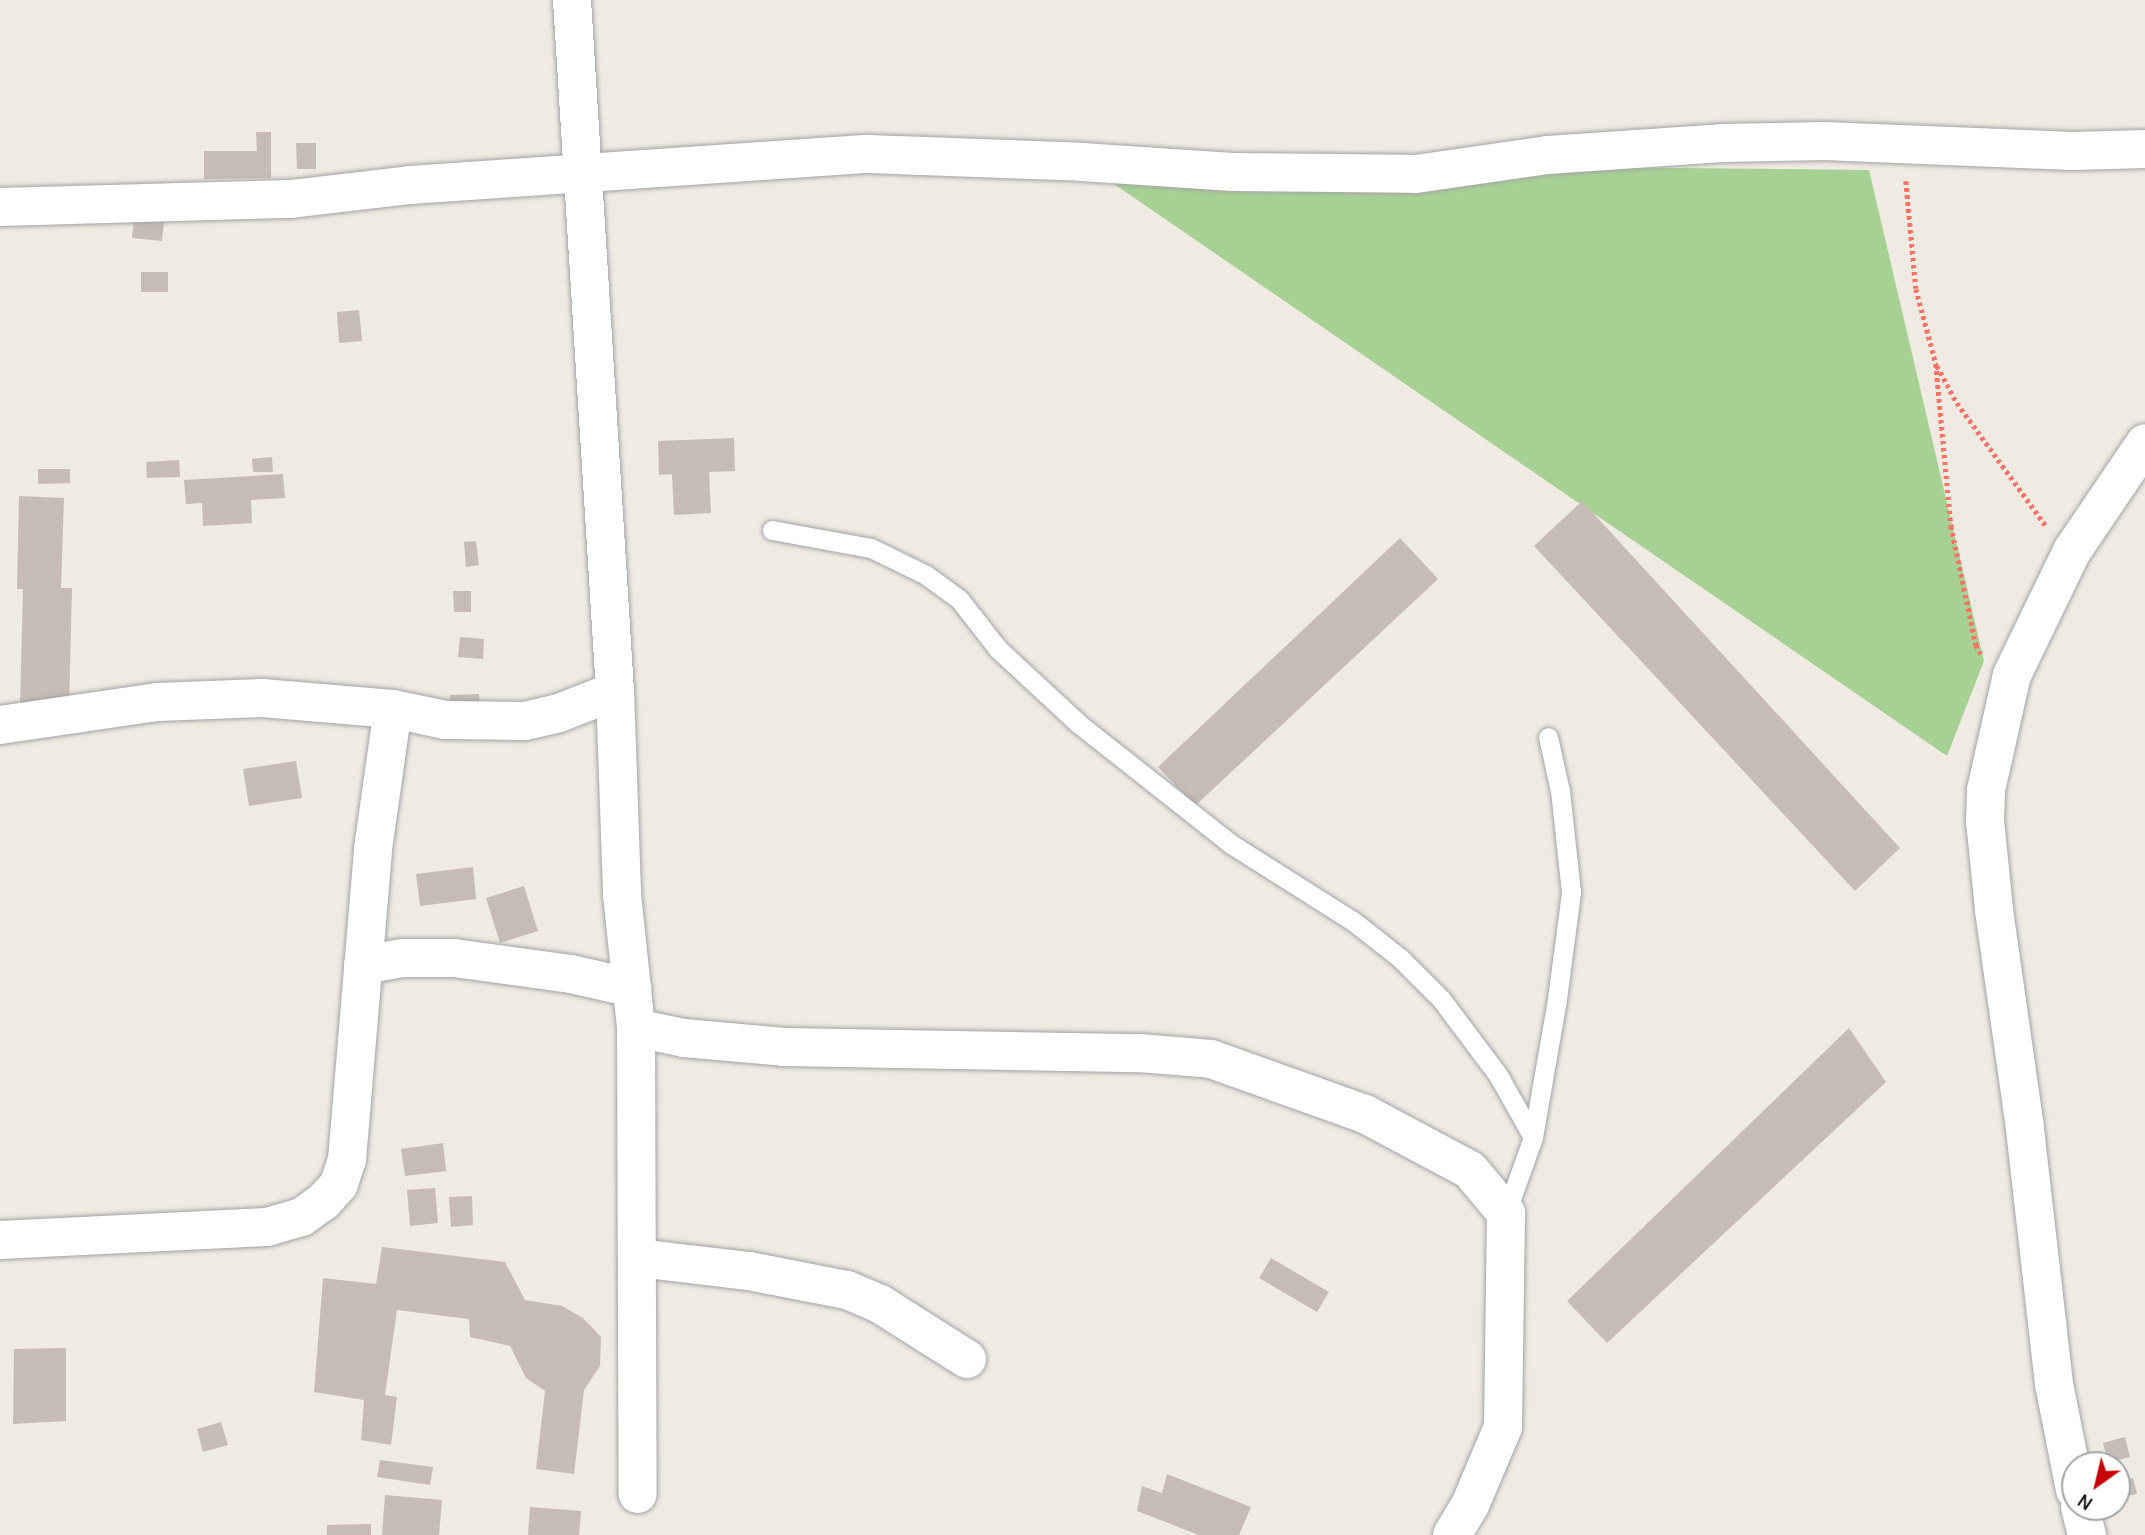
<!DOCTYPE html>
<html>
<head>
<meta charset="utf-8">
<style>
  body { margin:0 }
  #map { position:relative; width:2145px; height:1535px; overflow:hidden; background:#efeae2; font-family:Karla,sans-serif }
  div>[style] { position:absolute }
  .forest>* { inset:0; background:#a7d194 }
  .building>* { inset:0; background:#c7bcb5 }
  .path>* { height:4.5px; margin-top:-2.25px; transform-origin:0; background:repeating-linear-gradient(90deg,#ff7062 0 3.5px,transparent 0 7px) }
  .roads { filter:drop-shadow(0 0 2px #a4a4a4) drop-shadow(0 0 2px #a4a4a4) }
  .service>* { height:19px; margin:-9.5px; padding:0 9.5px; transform-origin:9.5px; border-radius:9.5px; background:#fff }
  .minor>* { height:38px; margin:-19px; padding:0 19px; transform-origin:19px; border-radius:19px; background:#fff }
  span { translate:-50% -50%; white-space:nowrap; text-align:center; line-height:1.15; -webkit-text-stroke:6px #fff; paint-order:stroke }
  .north { position:absolute; left:2061px; top:1451px; width:70px; height:70px; box-sizing:border-box; background:#fff; border:2px solid #a5a5a5; border-radius:50%; rotate:214deg; font-size:19px; font-weight:700; line-height:28px; text-align:center; color:#1d1d1d }
  .north::after { content:''; display:block; margin:auto; width:24px; height:32px; background:#c90003; clip-path:polygon(50% 0,100% 100%,50% 72%,0 100%) }
</style>
</head>
<body>
<div id="map">
  <div class="forest">
    <i style="clip-path:polygon(1082px 162px,1869px 170px,1984px 661px,1947px 756px)"></i>
  </div>
  <div class="building">
    <i style="clip-path:polygon(256px 132px,271px 132px,271px 178px,204px 179px,204px 151px,257px 151px)"></i>
    <i style="clip-path:polygon(296px 143px,316px 143px,316px 169px,297px 169px)"></i>
    <i style="clip-path:polygon(135px 208px,165px 211px,162px 241px,132px 238px)"></i>
    <i style="clip-path:polygon(141px 272px,168px 272px,168px 292px,141px 292px)"></i>
    <i style="clip-path:polygon(359px 310px,362px 341px,339px 343px,337px 312px)"></i>
    <i style="clip-path:polygon(734px 438px,735px 471px,709px 472px,711px 513px,674px 515px,672px 474px,659px 475px,658px 441px)"></i>
    <i style="clip-path:polygon(272px 457px,273px 472px,253px 472px,252px 459px)"></i>
    <i style="clip-path:polygon(179px 460px,180px 477px,147px 478px,146px 462px)"></i>
    <i style="clip-path:polygon(38px 469px,70px 469px,70px 483px,38px 484px)"></i>
    <i style="clip-path:polygon(283px 474px,285px 498px,251px 500px,252px 523px,203px 526px,202px 503px,186px 504px,184px 480px)"></i>
    <i style="clip-path:polygon(19px 496px,64px 498px,61px 588px,72px 588px,69px 708px,20px 706px,23px 589px,17px 589px)"></i>
    <i style="clip-path:polygon(1582px 501px,1900px 848px,1855px 891px,1534px 546px)"></i>
    <i style="clip-path:polygon(1400px 538px,1438px 579px,1195px 806px,1158px 767px)"></i>
    <i style="clip-path:polygon(476px 541px,479px 565px,466px 567px,464px 542px)"></i>
    <i style="clip-path:polygon(453px 591px,471px 591px,471px 612px,454px 612px)"></i>
    <i style="clip-path:polygon(460px 637px,484px 639px,483px 659px,458px 657px)"></i>
    <i style="clip-path:polygon(479px 694px,480px 715px,450px 715px,450px 695px)"></i>
    <i style="clip-path:polygon(296px 761px,302px 798px,249px 806px,243px 769px)"></i>
    <i style="clip-path:polygon(473px 867px,476px 899px,420px 906px,416px 874px)"></i>
    <i style="clip-path:polygon(524px 886px,538px 931px,500px 943px,486px 898px)"></i>
    <i style="clip-path:polygon(1849px 1028px,1886px 1082px,1607px 1343px,1567px 1301px)"></i>
    <i style="clip-path:polygon(443px 1143px,446px 1171px,405px 1176px,401px 1149px)"></i>
    <i style="clip-path:polygon(435px 1188px,438px 1223px,410px 1226px,407px 1190px)"></i>
    <i style="clip-path:polygon(472px 1196px,473px 1225px,451px 1227px,449px 1197px)"></i>
    <i style="clip-path:polygon(382px 1247px,505px 1262px,525px 1300px,562px 1306px,583px 1318px,601px 1337px,600px 1366px,584px 1390px,574px 1474px,536px 1469px,545px 1391px,526px 1378px,510px 1346px,470px 1337px,469px 1319px,397px 1310px,385px 1395px,397px 1397px,391px 1445px,361px 1440px,364px 1400px,314px 1392px,323px 1278px,376px 1284px)"></i>
    <i style="clip-path:polygon(1271px 1258px,1329px 1292px,1317px 1312px,1259px 1278px)"></i>
    <i style="clip-path:polygon(66px 1348px,66px 1421px,13px 1424px,14px 1349px)"></i>
    <i style="clip-path:polygon(221px 1422px,228px 1445px,203px 1452px,197px 1429px)"></i>
    <i style="clip-path:polygon(2125px 1437px,2130px 1457px,2108px 1463px,2103px 1443px)"></i>
    <i style="clip-path:polygon(380px 1460px,433px 1467px,430px 1485px,377px 1477px)"></i>
    <i style="clip-path:polygon(1167px 1474px,1251px 1507px,1239px 1535px,1199px 1535px,1137px 1511px,1142px 1486px,1162px 1493px)"></i>
    <i style="clip-path:polygon(2133px 1478px,2137px 1494px,2118px 1498px,2117px 1482px)"></i>
    <i style="clip-path:polygon(385px 1495px,442px 1500px,439px 1535px,382px 1535px)"></i>
    <i style="clip-path:polygon(530px 1507px,581px 1511px,579px 1535px,528px 1535px)"></i>
    <i style="clip-path:polygon(371px 1524px,371px 1535px,327px 1535px,327px 1525px)"></i>
  </div>
  <div class="path">
    <i style="left:1906px;top:181px;width:108px;rotate:84.7deg"></i>
    <i style="left:1916px;top:289px;width:78px;rotate:75.1deg"></i>
    <i style="left:1936px;top:364px;width:163px;rotate:84.7deg"></i>
    <i style="left:1951px;top:526px;width:122px;rotate:78.1deg"></i>
    <i style="left:1976px;top:645px;width:10px;rotate:61deg"></i>
    <i style="left:1937px;top:366px;width:42px;rotate:61.6deg"></i>
    <i style="left:1957px;top:403px;width:152px;rotate:54.1deg"></i>
  </div>
  <div class="roads">
    <div class="service">
      <i style="left:772px;top:530px;width:101px;rotate:10.3deg"></i>
      <i style="left:871px;top:548px;width:61px;rotate:26.1deg"></i>
      <i style="left:926px;top:575px;width:41px;rotate:36deg"></i>
      <i style="left:959px;top:599px;width:63px;rotate:52deg"></i>
      <i style="left:998px;top:649px;width:110px;rotate:42.8deg"></i>
      <i style="left:1079px;top:724px;width:194px;rotate:38.3deg"></i>
      <i style="left:1231px;top:844px;width:144px;rotate:32.3deg"></i>
      <i style="left:1353px;top:921px;width:60px;rotate:38.2deg"></i>
      <i style="left:1400px;top:958px;width:58px;rotate:45deg"></i>
      <i style="left:1441px;top:999px;width:95px;rotate:53.1deg"></i>
      <i style="left:1498px;top:1075px;width:71px;rotate:60.6deg"></i>
      <i style="left:1506px;top:1213px;width:81px;rotate:-70.4deg"></i>
      <i style="left:1533px;top:1137px;width:140px;rotate:-80.1deg"></i>
      <i style="left:1557px;top:999px;width:108px;rotate:-82.5deg"></i>
      <i style="left:1571px;top:892px;width:102px;rotate:-96.2deg"></i>
      <i style="left:1560px;top:791px;width:55px;rotate:-102.5deg"></i>
    </div>
    <div class="minor">
      <i style="left:572px;top:0;width:692px;rotate:86.44deg"></i>
      <i style="left:615px;top:691px;width:203px;rotate:88deg"></i>
      <i style="left:622px;top:894px;width:135px;rotate:84deg"></i>
      <i style="left:636px;top:1028px;width:466px;rotate:89.8deg"></i>
      <i style="left:0;top:207px;width:291px;rotate:-1.6deg"></i>
      <i style="left:291px;top:199px;width:120px;rotate:-6.7deg"></i>
      <i style="left:410px;top:185px;width:459px;rotate:-3.9deg"></i>
      <i style="left:868px;top:154px;width:214px;rotate:2.1deg"></i>
      <i style="left:1082px;top:162px;width:151px;rotate:3.8deg"></i>
      <i style="left:1233px;top:172px;width:183px;rotate:0.6deg"></i>
      <i style="left:1416px;top:174px;width:133px;rotate:-8.2deg"></i>
      <i style="left:1548px;top:155px;width:174px;rotate:-3.9deg"></i>
      <i style="left:1722px;top:143px;width:102px;rotate:-1.1deg"></i>
      <i style="left:1824px;top:141px;width:248px;rotate:2.3deg"></i>
      <i style="left:2072px;top:151px;width:73px;rotate:-1.6deg"></i>
      <i style="left:0;top:725px;width:159px;rotate:-8.3deg"></i>
      <i style="left:157px;top:702px;width:105px;rotate:-2.2deg"></i>
      <i style="left:262px;top:698px;width:131px;rotate:4.8deg"></i>
      <i style="left:393px;top:709px;width:53px;rotate:11.9deg"></i>
      <i style="left:445px;top:720px;width:80px;rotate:0.7deg"></i>
      <i style="left:525px;top:721px;width:35px;rotate:-13deg"></i>
      <i style="left:559px;top:713px;width:60px;rotate:-21.4deg"></i>
      <i style="left:363px;top:965px;width:40px;rotate:-10deg"></i>
      <i style="left:402px;top:958px;width:52px"></i>
      <i style="left:454px;top:958px;width:118px;rotate:7.8deg"></i>
      <i style="left:571px;top:974px;width:63px;rotate:12.9deg"></i>
      <i style="left:636px;top:1028px;width:49px;rotate:11.8deg"></i>
      <i style="left:684px;top:1038px;width:100px;rotate:5.1deg"></i>
      <i style="left:784px;top:1047px;width:356px;rotate:1deg"></i>
      <i style="left:1140px;top:1053px;width:71px;rotate:4.8deg"></i>
      <i style="left:1211px;top:1059px;width:164px;rotate:19.7deg"></i>
      <i style="left:1365px;top:1114px;width:119px;rotate:28.1deg"></i>
      <i style="left:1470px;top:1170px;width:56px;rotate:50.1deg"></i>
      <i style="left:1506px;top:1213px;width:214px;rotate:90.8deg"></i>
      <i style="left:1503px;top:1427px;width:85px;rotate:112.9deg"></i>
      <i style="left:1470px;top:1505px;width:35px;rotate:121deg"></i>
      <i style="left:0;top:1240px;width:267px;rotate:-2.8deg"></i>
      <i style="left:267px;top:1227px;width:36px;rotate:-16deg"></i>
      <i style="left:302px;top:1217px;width:26px;rotate:-36deg"></i>
      <i style="left:323px;top:1202px;width:24px;rotate:-48deg"></i>
      <i style="left:339px;top:1184px;width:25px;rotate:-72deg"></i>
      <i style="left:347px;top:1160px;width:312px;rotate:-85.2deg"></i>
      <i style="left:373px;top:849px;width:141px;rotate:-81.9deg"></i>
      <i style="left:638px;top:1258px;width:112px;rotate:6.7deg"></i>
      <i style="left:749px;top:1271px;width:100px;rotate:11deg"></i>
      <i style="left:847px;top:1290px;width:36px;rotate:23deg"></i>
      <i style="left:880px;top:1304px;width:103px;rotate:32.3deg"></i>
      <i style="left:2075px;top:1490px;width:108px;rotate:-101.2deg"></i>
      <i style="left:2054px;top:1384px;width:258px;rotate:-96.5deg"></i>
      <i style="left:2025px;top:1128px;width:221px;rotate:-98.1deg"></i>
      <i style="left:1994px;top:909px;width:88px;rotate:-95.8deg"></i>
      <i style="left:1985px;top:821px;width:31px;rotate:-88deg"></i>
      <i style="left:1986px;top:790px;width:118px;rotate:-77.3deg"></i>
      <i style="left:2012px;top:675px;width:138px;rotate:-64.2deg"></i>
      <i style="left:2072px;top:551px;width:130px;rotate:-55.9deg"></i>
      <i style="left:2080px;top:1507px;width:29px;rotate:76deg"></i>
    </div>
  </div>
  <div class="north">N</div>
</div>
</body>
</html>
